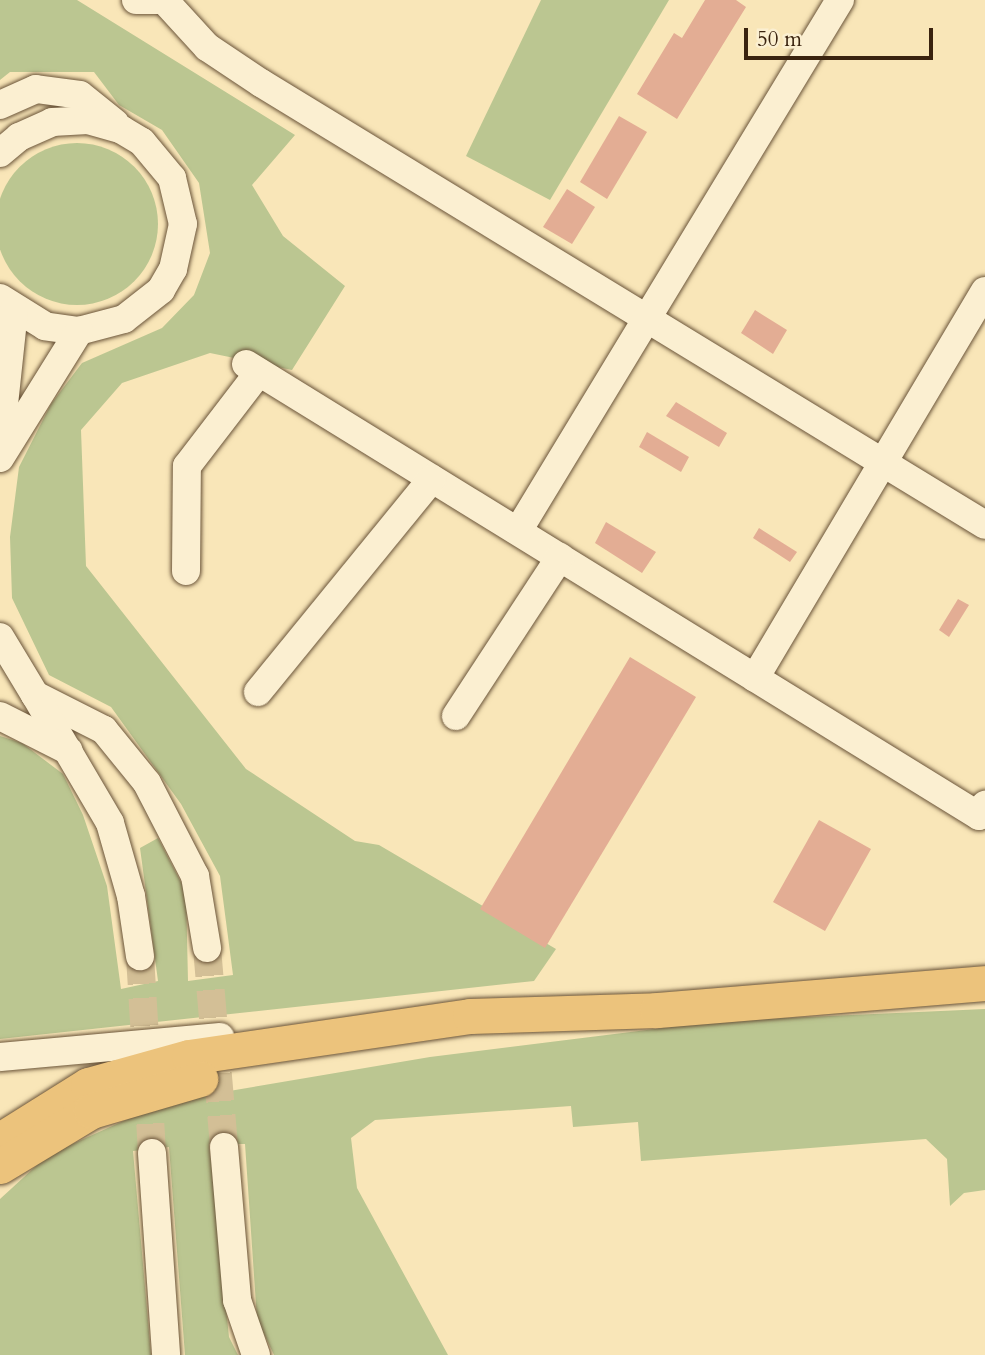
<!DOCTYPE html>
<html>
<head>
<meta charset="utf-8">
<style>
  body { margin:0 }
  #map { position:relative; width:985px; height:1355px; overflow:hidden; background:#f9e6b8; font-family:Cardo,serif }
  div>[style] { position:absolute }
  .green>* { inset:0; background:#bbc691 }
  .round { border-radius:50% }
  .building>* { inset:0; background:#e3ad94 }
  .minor-tunnel>* { height:28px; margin-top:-14px; transform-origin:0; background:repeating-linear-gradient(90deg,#d3bf96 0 28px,transparent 0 42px) }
  .roads { filter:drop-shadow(0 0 2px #6a5439) drop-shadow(0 0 2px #6a5439) }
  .minor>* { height:28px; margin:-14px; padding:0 14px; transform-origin:14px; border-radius:14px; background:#fbefd1 }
  .major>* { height:35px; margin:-17.5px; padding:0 17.5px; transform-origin:17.5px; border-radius:17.5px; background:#ecc37c }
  span { translate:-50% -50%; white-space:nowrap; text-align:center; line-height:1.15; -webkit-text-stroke:6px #fbefd1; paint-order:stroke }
  .scale { position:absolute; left:744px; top:28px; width:189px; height:32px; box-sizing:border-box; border:4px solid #3a230f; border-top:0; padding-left:9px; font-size:21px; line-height:24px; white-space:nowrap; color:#3a230f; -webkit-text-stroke:5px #fbefd1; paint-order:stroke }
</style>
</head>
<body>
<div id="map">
  <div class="green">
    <i style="clip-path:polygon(0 0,77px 0,295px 135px,252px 185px,283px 236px,345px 286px,292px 370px,210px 353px,122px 383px,81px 430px,86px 566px,246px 769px,355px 841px,379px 845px,556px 949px,534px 981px,0 1039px,0 736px,22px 743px,63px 774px,83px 815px,107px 886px,121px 989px,158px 981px,140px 848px,158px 838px,186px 892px,188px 981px,233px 975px,220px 876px,181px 804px,111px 707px,49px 675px,12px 598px,10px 537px,19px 467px,51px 404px,82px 363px,162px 328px,194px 295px,210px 253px,199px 183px,162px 130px,119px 105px,94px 72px,10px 72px,0 80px)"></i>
    <i style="clip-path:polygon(541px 0,669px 0,550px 200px,466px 156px)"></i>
    <i class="round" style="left:-4px;top:143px;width:162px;height:162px"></i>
    <i style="clip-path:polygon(985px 1009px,985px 1190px,964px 1193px,950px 1206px,947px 1159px,926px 1139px,641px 1161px,638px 1122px,573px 1127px,571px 1106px,375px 1120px,351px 1138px,357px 1188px,448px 1355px,274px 1355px,257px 1319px,245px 1144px,209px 1144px,229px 1337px,238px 1355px,185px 1355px,169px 1147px,133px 1151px,151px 1355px,0 1355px,0 1199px,48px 1155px,130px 1118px,194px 1097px,430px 1057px,719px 1021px)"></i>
  </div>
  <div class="building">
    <i style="clip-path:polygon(705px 0,736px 0,746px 7px,677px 119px,637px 94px,674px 33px,682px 38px)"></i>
    <i style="clip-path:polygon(619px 116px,647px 132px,607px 199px,580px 182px)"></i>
    <i style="clip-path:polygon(567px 189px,595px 207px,572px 244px,543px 227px)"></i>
    <i style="clip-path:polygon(755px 310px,787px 330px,773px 354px,741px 333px)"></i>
    <i style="clip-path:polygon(676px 402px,727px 433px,719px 447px,666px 416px)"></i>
    <i style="clip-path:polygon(647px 432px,689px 457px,681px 472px,639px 447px)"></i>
    <i style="clip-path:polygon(606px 522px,656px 552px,642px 573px,595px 543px)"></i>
    <i style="clip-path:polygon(759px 528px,797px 552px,790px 562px,753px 538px)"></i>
    <i style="clip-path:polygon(958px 599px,969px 605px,949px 637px,939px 630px)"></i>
    <i style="clip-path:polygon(630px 657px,696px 697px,545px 948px,480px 909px)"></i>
    <i style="clip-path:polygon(819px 820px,871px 849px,825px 931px,773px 902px)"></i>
  </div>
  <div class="minor-tunnel">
    <i style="left:207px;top:948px;width:200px;rotate:85.1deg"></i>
    <i style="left:140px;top:956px;width:197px;rotate:86.5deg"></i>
  </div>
  <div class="roads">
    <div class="minor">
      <i style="left:136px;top:0;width:27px"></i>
      <i style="left:164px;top:0;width:64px;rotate:47.5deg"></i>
      <i style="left:207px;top:47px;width:65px;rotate:33.7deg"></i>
      <i style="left:261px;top:83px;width:848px;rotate:31.4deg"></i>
      <i style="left:0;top:105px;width:39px;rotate:-24deg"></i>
      <i style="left:36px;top:89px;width:44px;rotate:7.8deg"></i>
      <i style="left:80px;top:95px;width:45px;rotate:38.7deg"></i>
      <i style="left:0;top:153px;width:25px;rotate:-40deg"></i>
      <i style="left:19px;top:137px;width:36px;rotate:-24deg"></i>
      <i style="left:52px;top:122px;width:36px;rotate:-3deg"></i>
      <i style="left:88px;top:120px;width:35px;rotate:16deg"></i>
      <i style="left:122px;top:130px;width:23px;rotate:31deg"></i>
      <i style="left:142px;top:142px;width:47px;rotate:50.2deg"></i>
      <i style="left:172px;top:178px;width:47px;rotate:76.6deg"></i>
      <i style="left:183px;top:224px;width:46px;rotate:102.5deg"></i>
      <i style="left:173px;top:269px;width:24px;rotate:120deg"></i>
      <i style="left:161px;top:290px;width:47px;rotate:141.9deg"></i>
      <i style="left:124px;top:319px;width:47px;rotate:165.1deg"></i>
      <i style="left:79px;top:331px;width:34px;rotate:-172deg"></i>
      <i style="left:45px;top:326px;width:53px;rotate:-148.1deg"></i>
      <i style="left:246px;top:364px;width:861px;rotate:31.66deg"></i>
      <i style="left:979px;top:816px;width:13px;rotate:-61deg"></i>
      <i style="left:0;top:442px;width:133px;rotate:-83.9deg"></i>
      <i style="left:0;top:458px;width:150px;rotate:-58.1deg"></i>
      <i style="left:518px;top:531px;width:621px;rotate:-58.77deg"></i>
      <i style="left:186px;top:571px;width:105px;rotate:-89.5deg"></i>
      <i style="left:187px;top:466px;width:118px;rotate:-52.5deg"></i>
      <i style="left:0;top:637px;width:68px;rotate:58.9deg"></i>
      <i style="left:35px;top:695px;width:77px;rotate:26.9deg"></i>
      <i style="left:104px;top:730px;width:68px;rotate:50.9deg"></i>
      <i style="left:147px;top:783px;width:105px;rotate:62.7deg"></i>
      <i style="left:195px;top:876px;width:73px;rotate:80.5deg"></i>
      <i style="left:755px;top:678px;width:450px;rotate:-59.3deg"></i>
      <i style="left:258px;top:692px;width:275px;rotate:-50.8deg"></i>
      <i style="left:35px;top:695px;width:148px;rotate:59.6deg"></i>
      <i style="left:110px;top:823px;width:76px;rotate:74deg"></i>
      <i style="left:131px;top:896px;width:61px;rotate:81.5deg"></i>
      <i style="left:0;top:716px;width:77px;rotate:26.9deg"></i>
      <i style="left:456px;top:716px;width:190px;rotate:-56.8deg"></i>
      <i style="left:0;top:1057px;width:221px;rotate:-5.2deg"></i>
      <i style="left:224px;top:1147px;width:154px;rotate:85.1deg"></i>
      <i style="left:237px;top:1300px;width:58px;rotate:70.9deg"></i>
      <i style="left:152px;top:1153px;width:202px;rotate:86deg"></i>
    </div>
    <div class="major">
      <i style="left:0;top:1140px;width:104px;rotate:-32deg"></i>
      <i style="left:88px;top:1085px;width:105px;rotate:-15.5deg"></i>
      <i style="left:189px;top:1057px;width:284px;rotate:-8.3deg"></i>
      <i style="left:470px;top:1016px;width:187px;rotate:-1.8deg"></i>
      <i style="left:657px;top:1010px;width:329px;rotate:-4.7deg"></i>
      <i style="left:0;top:1166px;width:106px;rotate:-31.1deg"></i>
      <i style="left:91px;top:1111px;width:114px;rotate:-16.4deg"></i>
    </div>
  </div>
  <div class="scale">50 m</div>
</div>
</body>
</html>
